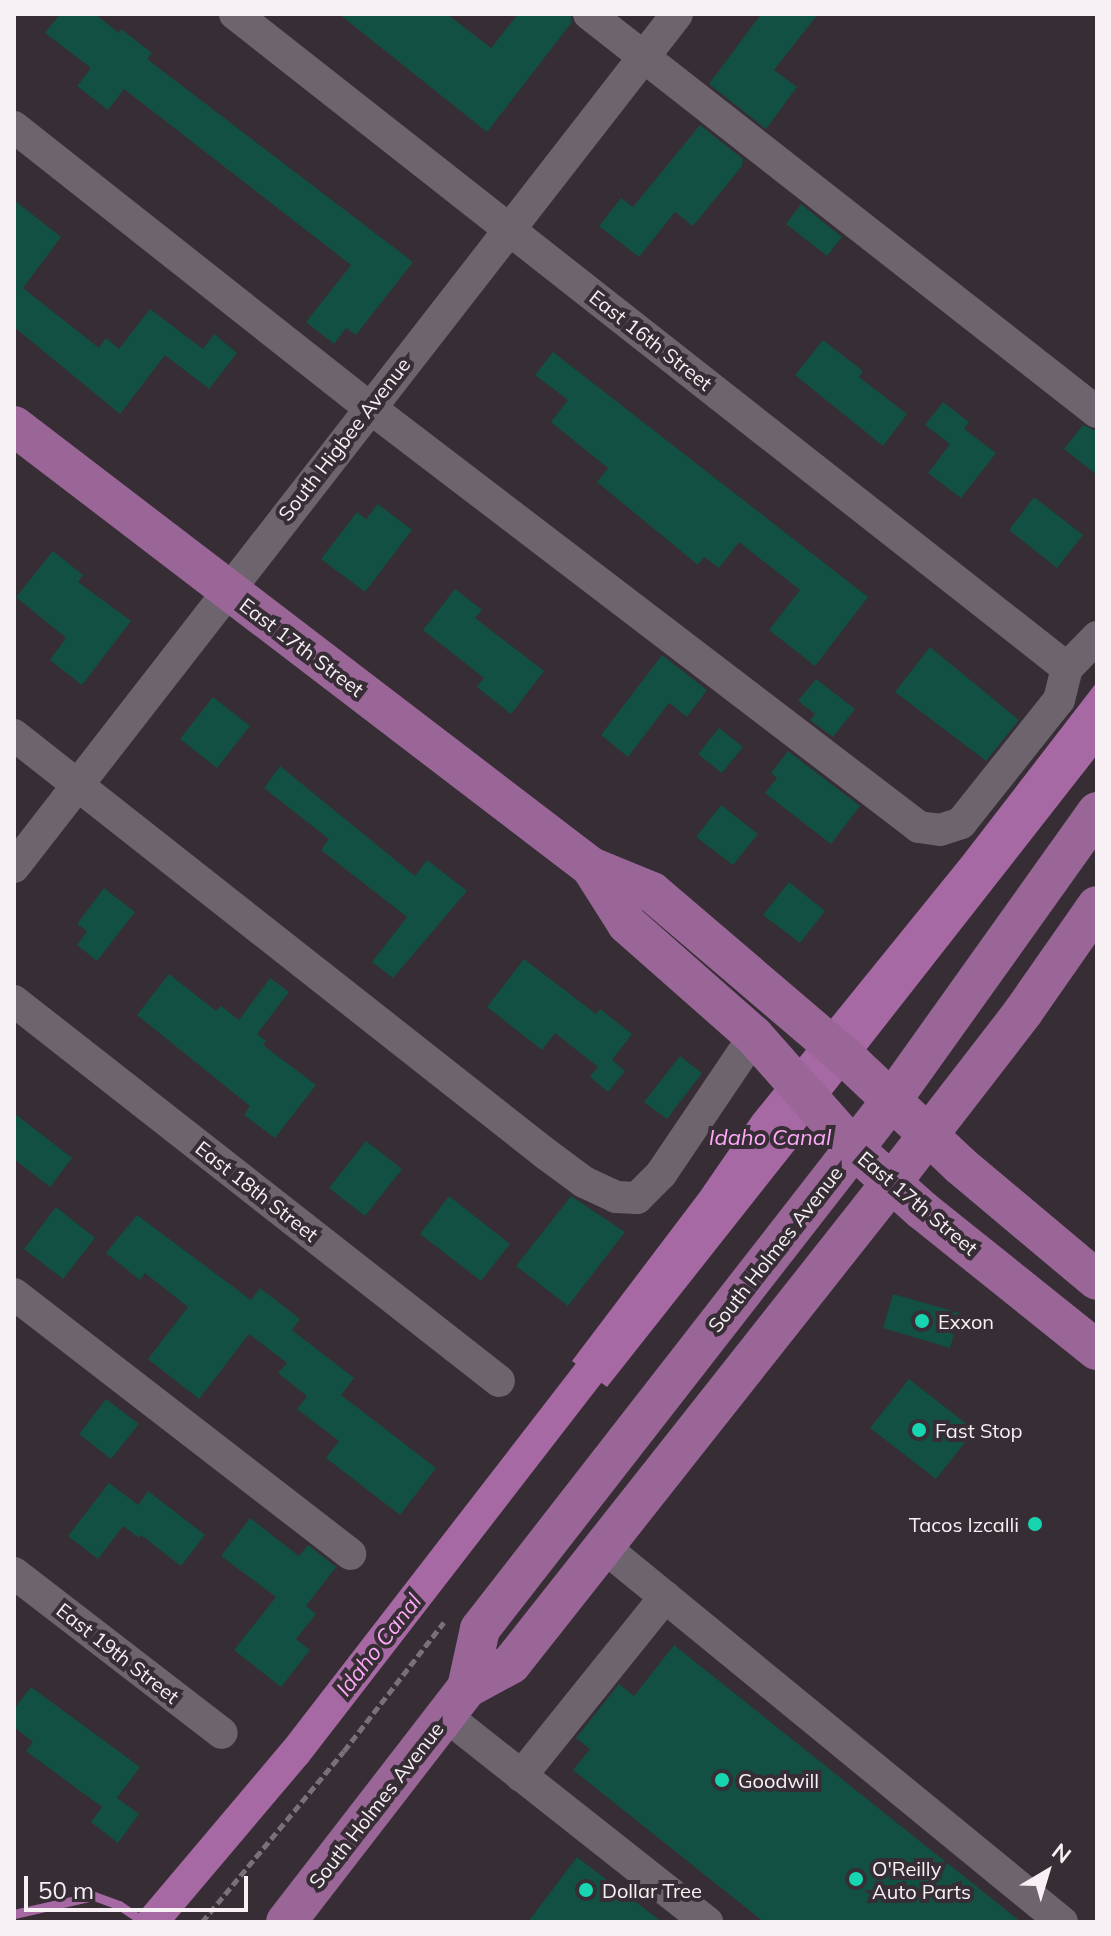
<!DOCTYPE html>
<html>
<head>
<meta charset="utf-8">
<style>
  body { margin:0 }
  #map { position:relative; width:1111px; height:1936px; overflow:hidden; background:#362d35; font-family:Mulish,sans-serif }
  div>[style] { position:absolute }
  .water>* { inset:0; background:#a669a3 }
  .stream>* { height:9px; margin:-4.5px; padding:0 4.5px; transform-origin:4.5px; border-radius:4.5px; background:#a669a3 }
  .canal>* { height:32px; margin:-16px; padding:0 16px; transform-origin:16px; border-radius:16px; background:#a669a3 }
  .building>* { inset:0; background:#115042 }
  .path>* { height:5px; margin-top:-2.5px; transform-origin:0; background:repeating-linear-gradient(90deg,#797178 0 8px,transparent 0 12px) }
  .minor>* { height:32px; margin:-16px; padding:0 16px; transform-origin:16px; border-radius:16px; background:#6e646d }
  .major>* { height:40px; margin:-20px; padding:0 20px; transform-origin:20px; border-radius:20px; background:#9a6698 }
  .dots>* { width:22px; height:22px; translate:-50% -50%; box-sizing:border-box; border:4px solid #362d35; border-radius:50% }
  span { translate:-50% -50%; white-space:nowrap; text-align:center; line-height:1.15; -webkit-text-stroke:8px #362d35; paint-order:stroke }
  .street-label { font-size:20px; color:#f7f1f6 }
  .poi-label { font-size:20px; color:#f7f1f6 }
  .left { translate:0 -50%; text-align:left }
  .right { translate:-100% -50%; text-align:right }
  .water-label { font-size:22px; color:#fda9f8; font-style:italic }
  .frame { position:absolute; inset:0; border:16px solid #f7f1f6; pointer-events:none }
  .north { position:absolute; left:1007px; top:1832px; width:80px; height:80px; -webkit-text-stroke:6px #362d35; paint-order:stroke; rotate:38deg; font-size:22px; font-weight:700; line-height:32px; text-align:center; color:#f7f1f6 }
  .north::after { content:''; display:block; margin:auto; width:28px; height:36px; background:#f7f1f6; clip-path:polygon(50% 0,100% 100%,50% 72%,0 100%) }
  .scale { position:absolute; left:24px; top:1876px; width:224px; height:36px; box-sizing:border-box; border:4px solid #f7f1f6; border-top:0; padding-left:10px; font-size:24px; line-height:28px; white-space:nowrap; color:#f7f1f6; -webkit-text-stroke:6px #362d35; paint-order:stroke }
</style>
</head>
<body>
<div id="map">
  <div class="water">
    <i style="clip-path:polygon(1097px 682px,1097px 755px,801px 1133px,799px 1144px,607px 1387px,572px 1361px,700px 1192px,753px 1115px,962px 857px)"></i>
  </div>
  <div class="stream">
    <i style="left:14px;top:1914px;width:82px;rotate:-12.7deg"></i>
    <i style="left:94px;top:1896px;width:27px;rotate:20deg"></i>
    <i style="left:119px;top:1905px;width:30px;rotate:34deg"></i>
  </div>
  <div class="canal">
    <i style="left:152px;top:1922px;width:221px;rotate:-49.8deg"></i>
    <i style="left:295px;top:1753px;width:523px;rotate:-52.3deg"></i>
  </div>
  <div class="building">
    <i style="clip-path:polygon(60px 14px,95px 14px,119px 33px,121px 29px,152px 53px,147px 59px,413px 262px,356px 335px,346px 328px,334px 344px,306px 322px,351px 265px,124px 89px,108px 110px,77px 86px,91px 68px,45px 33px)"></i>
    <i style="clip-path:polygon(339px 14px,447px 14px,491px 48px,518px 14px,570px 14px,572px 22px,487px 132px)"></i>
    <i style="clip-path:polygon(761px 14px,818px 14px,774px 70px,797px 87px,766px 129px,709px 84px)"></i>
    <i style="clip-path:polygon(700px 125px,743px 159px,742px 166px,693px 226px,675px 212px,639px 257px,599px 226px,621px 198px,633px 207px)"></i>
    <i style="clip-path:polygon(14px 200px,61px 237px,23px 288px,99px 348px,106px 338px,119px 349px,150px 309px,203px 349px,214px 334px,237px 353px,209px 389px,165px 355px,120px 414px,14px 327px)"></i>
    <i style="clip-path:polygon(801px 204px,842px 237px,827px 256px,786px 224px)"></i>
    <i style="clip-path:polygon(823px 340px,863px 371px,859px 377px,907px 414px,883px 446px,795px 375px)"></i>
    <i style="clip-path:polygon(553px 352px,868px 597px,815px 666px,769px 630px,800px 590px,739px 542px,719px 568px,704px 557px,698px 565px,597px 482px,608px 468px,551px 422px,568px 400px,535px 375px)"></i>
    <i style="clip-path:polygon(943px 402px,969px 422px,964px 429px,996px 453px,961px 498px,928px 473px,950px 444px,925px 425px)"></i>
    <i style="clip-path:polygon(1083px 425px,1097px 431px,1097px 475px,1064px 449px)"></i>
    <i style="clip-path:polygon(1034px 497px,1083px 535px,1057px 568px,1009px 530px)"></i>
    <i style="clip-path:polygon(378px 504px,412px 530px,365px 592px,321px 559px,357px 512px,366px 519px)"></i>
    <i style="clip-path:polygon(53px 551px,83px 575px,78px 582px,131px 621px,82px 685px,50px 660px,66px 638px,16px 597px)"></i>
    <i style="clip-path:polygon(455px 589px,482px 610px,475px 618px,544px 671px,511px 714px,477px 687px,484px 678px,423px 630px)"></i>
    <i style="clip-path:polygon(930px 647px,1019px 720px,986px 761px,895px 692px)"></i>
    <i style="clip-path:polygon(662px 655px,707px 690px,687px 717px,669px 703px,628px 757px,601px 735px)"></i>
    <i style="clip-path:polygon(816px 679px,855px 709px,833px 737px,810px 720px,815px 714px,798px 701px)"></i>
    <i style="clip-path:polygon(213px 697px,250px 726px,217px 768px,180px 739px)"></i>
    <i style="clip-path:polygon(719px 728px,743px 747px,722px 773px,698px 754px)"></i>
    <i style="clip-path:polygon(788px 751px,860px 806px,831px 844px,765px 793px,777px 778px,771px 773px)"></i>
    <i style="clip-path:polygon(280px 766px,415px 876px,427px 860px,467px 891px,393px 978px,372px 962px,407px 917px,321px 850px,329px 839px,264px 788px)"></i>
    <i style="clip-path:polygon(721px 805px,758px 834px,733px 865px,696px 837px)"></i>
    <i style="clip-path:polygon(789px 882px,825px 911px,800px 943px,763px 915px)"></i>
    <i style="clip-path:polygon(104px 888px,135px 912px,97px 961px,77px 945px,87px 931px,77px 924px)"></i>
    <i style="clip-path:polygon(524px 959px,596px 1014px,600px 1009px,632px 1034px,612px 1060px,625px 1071px,608px 1092px,590px 1077px,598px 1067px,555px 1033px,542px 1050px,487px 1007px)"></i>
    <i style="clip-path:polygon(169px 974px,216px 1011px,221px 1006px,239px 1020px,270px 978px,289px 992px,257px 1034px,266px 1041px,263px 1045px,316px 1085px,275px 1138px,244px 1115px,250px 1106px,137px 1015px)"></i>
    <i style="clip-path:polygon(680px 1056px,702px 1073px,667px 1119px,644px 1102px)"></i>
    <i style="clip-path:polygon(14px 1113px,72px 1158px,50px 1187px,14px 1159px)"></i>
    <i style="clip-path:polygon(366px 1141px,402px 1169px,365px 1216px,329px 1188px)"></i>
    <i style="clip-path:polygon(449px 1196px,510px 1244px,481px 1281px,420px 1234px)"></i>
    <i style="clip-path:polygon(571px 1196px,625px 1232px,568px 1306px,516px 1266px)"></i>
    <i style="clip-path:polygon(56px 1207px,95px 1238px,63px 1279px,24px 1249px)"></i>
    <i style="clip-path:polygon(137px 1215px,251px 1300px,260px 1288px,300px 1319px,292px 1330px,354px 1378px,341px 1395px,436px 1468px,400px 1515px,326px 1458px,339px 1441px,297px 1409px,307px 1396px,278px 1373px,287px 1363px,249px 1334px,199px 1399px,148px 1359px,188px 1307px,145px 1273px,140px 1280px,106px 1253px)"></i>
    <i style="clip-path:polygon(893px 1294px,960px 1313px,950px 1348px,883px 1328px)"></i>
    <i style="clip-path:polygon(909px 1379px,969px 1426px,965px 1432px,970px 1436px,936px 1479px,870px 1428px)"></i>
    <i style="clip-path:polygon(106px 1399px,139px 1424px,111px 1459px,79px 1434px)"></i>
    <i style="clip-path:polygon(109px 1483px,138px 1505px,148px 1491px,205px 1535px,181px 1566px,141px 1535px,139px 1538px,123px 1526px,98px 1559px,68px 1536px)"></i>
    <i style="clip-path:polygon(250px 1518px,299px 1556px,308px 1545px,336px 1567px,306px 1606px,316px 1614px,296px 1639px,310px 1650px,281px 1687px,234px 1650px,276px 1597px,221px 1556px)"></i>
    <i style="clip-path:polygon(674px 1645px,1021px 1922px,764px 1922px,573px 1770px,590px 1749px,576px 1738px,619px 1684px,634px 1696px)"></i>
    <i style="clip-path:polygon(31px 1687px,140px 1767px,117px 1798px,139px 1814px,118px 1843px,91px 1822px,102px 1807px,26px 1751px,33px 1742px,14px 1727px,14px 1709px)"></i>
    <i style="clip-path:polygon(577px 1857px,662px 1922px,528px 1922px)"></i>
  </div>
  <div class="path">
    <i style="left:202px;top:1922px;width:222px;rotate:-50.3deg"></i>
    <i style="left:344px;top:1751px;width:163px;rotate:-52.2deg"></i>
  </div>
  <div class="minor">
    <i style="left:235px;top:14px;width:1058px;rotate:38.17deg"></i>
    <i style="left:589px;top:14px;width:645px;rotate:38.08deg"></i>
    <i style="left:14px;top:127px;width:452px;rotate:38.3deg"></i>
    <i style="left:369px;top:407px;width:692px;rotate:37.37deg"></i>
    <i style="left:919px;top:827px;width:21px;rotate:8deg"></i>
    <i style="left:940px;top:830px;width:22px;rotate:-18deg"></i>
    <i style="left:961px;top:823px;width:157px;rotate:-51.5deg"></i>
    <i style="left:1059px;top:700px;width:33px;rotate:-76deg"></i>
    <i style="left:1067px;top:668px;width:43px;rotate:-45.9deg"></i>
    <i style="left:14px;top:735px;width:677px;rotate:38.22deg"></i>
    <i style="left:546px;top:1154px;width:47px;rotate:36.4deg"></i>
    <i style="left:584px;top:1182px;width:35px;rotate:25deg"></i>
    <i style="left:616px;top:1197px;width:21px;rotate:3deg"></i>
    <i style="left:637px;top:1198px;width:34px;rotate:-45deg"></i>
    <i style="left:661px;top:1174px;width:166px;rotate:-56deg"></i>
    <i style="left:14px;top:867px;width:1080px;rotate:-52.14deg"></i>
    <i style="left:14px;top:1001px;width:616px;rotate:38.08deg"></i>
    <i style="left:14px;top:1294px;width:425px;rotate:37.7deg"></i>
    <i style="left:604px;top:1547px;width:592px;rotate:39.31deg"></i>
    <i style="left:14px;top:1573px;width:262px;rotate:37.6deg"></i>
    <i style="left:446px;top:1716px;width:333px;rotate:38.3deg"></i>
    <i style="left:521px;top:1776px;width:230px;rotate:-51.2deg"></i>
  </div>
  <div class="major">
    <i style="left:14px;top:426px;width:726px;rotate:37.39deg"></i>
    <i style="left:591px;top:867px;width:66px;rotate:22.3deg"></i>
    <i style="left:652px;top:892px;width:263px;rotate:40.5deg"></i>
    <i style="left:852px;top:1063px;width:150px;rotate:43.4deg"></i>
    <i style="left:961px;top:1166px;width:177px;rotate:40deg"></i>
    <i style="left:591px;top:867px;width:67px;rotate:57.7deg"></i>
    <i style="left:627px;top:924px;width:169px;rotate:41.4deg"></i>
    <i style="left:754px;top:1036px;width:151px;rotate:48.5deg"></i>
    <i style="left:854px;top:1149px;width:91px;rotate:41.9deg"></i>
    <i style="left:922px;top:1210px;width:224px;rotate:38.7deg"></i>
    <i style="left:467px;top:1688px;width:60px;rotate:-77.6deg"></i>
    <i style="left:480px;top:1629px;width:669px;rotate:-52.1deg"></i>
    <i style="left:891px;top:1101px;width:355px;rotate:-54.5deg"></i>
    <i style="left:286px;top:1922px;width:296px;rotate:-52.3deg"></i>
    <i style="left:467px;top:1688px;width:50px;rotate:-28.6deg"></i>
    <i style="left:511px;top:1664px;width:613px;rotate:-51.69deg"></i>
    <i style="left:891px;top:1183px;width:216px;rotate:-52.3deg"></i>
    <i style="left:1023px;top:1012px;width:129px;rotate:-55.1deg"></i>
  </div>
  <div class="dots">
    <i style="left:922px;top:1321px;background:#18d5b2"></i>
    <i style="left:919px;top:1430px;background:#18d5b2"></i>
    <i style="left:1035px;top:1524px;background:#18d5b2"></i>
    <i style="left:722px;top:1780px;background:#18d5b2"></i>
    <i style="left:856px;top:1879px;background:#18d5b2"></i>
    <i style="left:586px;top:1890px;background:#18d5b2"></i>
  </div>
  <div class="street-label">
    <span style="left:651px;top:340px;rotate:38deg">East 16th Street</span>
    <span style="left:344px;top:439px;rotate:-52deg">South Higbee Avenue</span>
    <span style="left:302px;top:647px;rotate:37deg">East 17th Street</span>
    <span style="left:257px;top:1191px;rotate:38deg">East 18th Street</span>
    <span style="left:918px;top:1203px;rotate:40deg">East 17th Street</span>
    <span style="left:775px;top:1249px;rotate:-52deg">South Holmes Avenue</span>
    <span style="left:118px;top:1653px;rotate:38deg">East 19th Street</span>
    <span style="left:376px;top:1805px;rotate:-52deg">South Holmes Avenue</span>
  </div>
  <div class="poi-label">
    <span class="left" style="left:938px;top:1321px">Exxon</span>
    <span class="left" style="left:935px;top:1430px">Fast Stop</span>
    <span class="right" style="left:1019px;top:1524px">Tacos Izcalli</span>
    <span class="left" style="left:738px;top:1780px">Goodwill</span>
    <span class="left" style="left:872px;top:1880px">O'Reilly<br>Auto Parts</span>
    <span class="left" style="left:602px;top:1890px">Dollar Tree</span>
  </div>
  <div class="water-label">
    <span style="left:770px;top:1138px">Idaho Canal</span>
    <span style="left:379px;top:1645px;rotate:-52deg">Idaho Canal</span>
  </div>
  <div class="frame"></div>
  <div class="north">N</div>
  <div class="scale">50 m</div>
</div>
</body>
</html>
